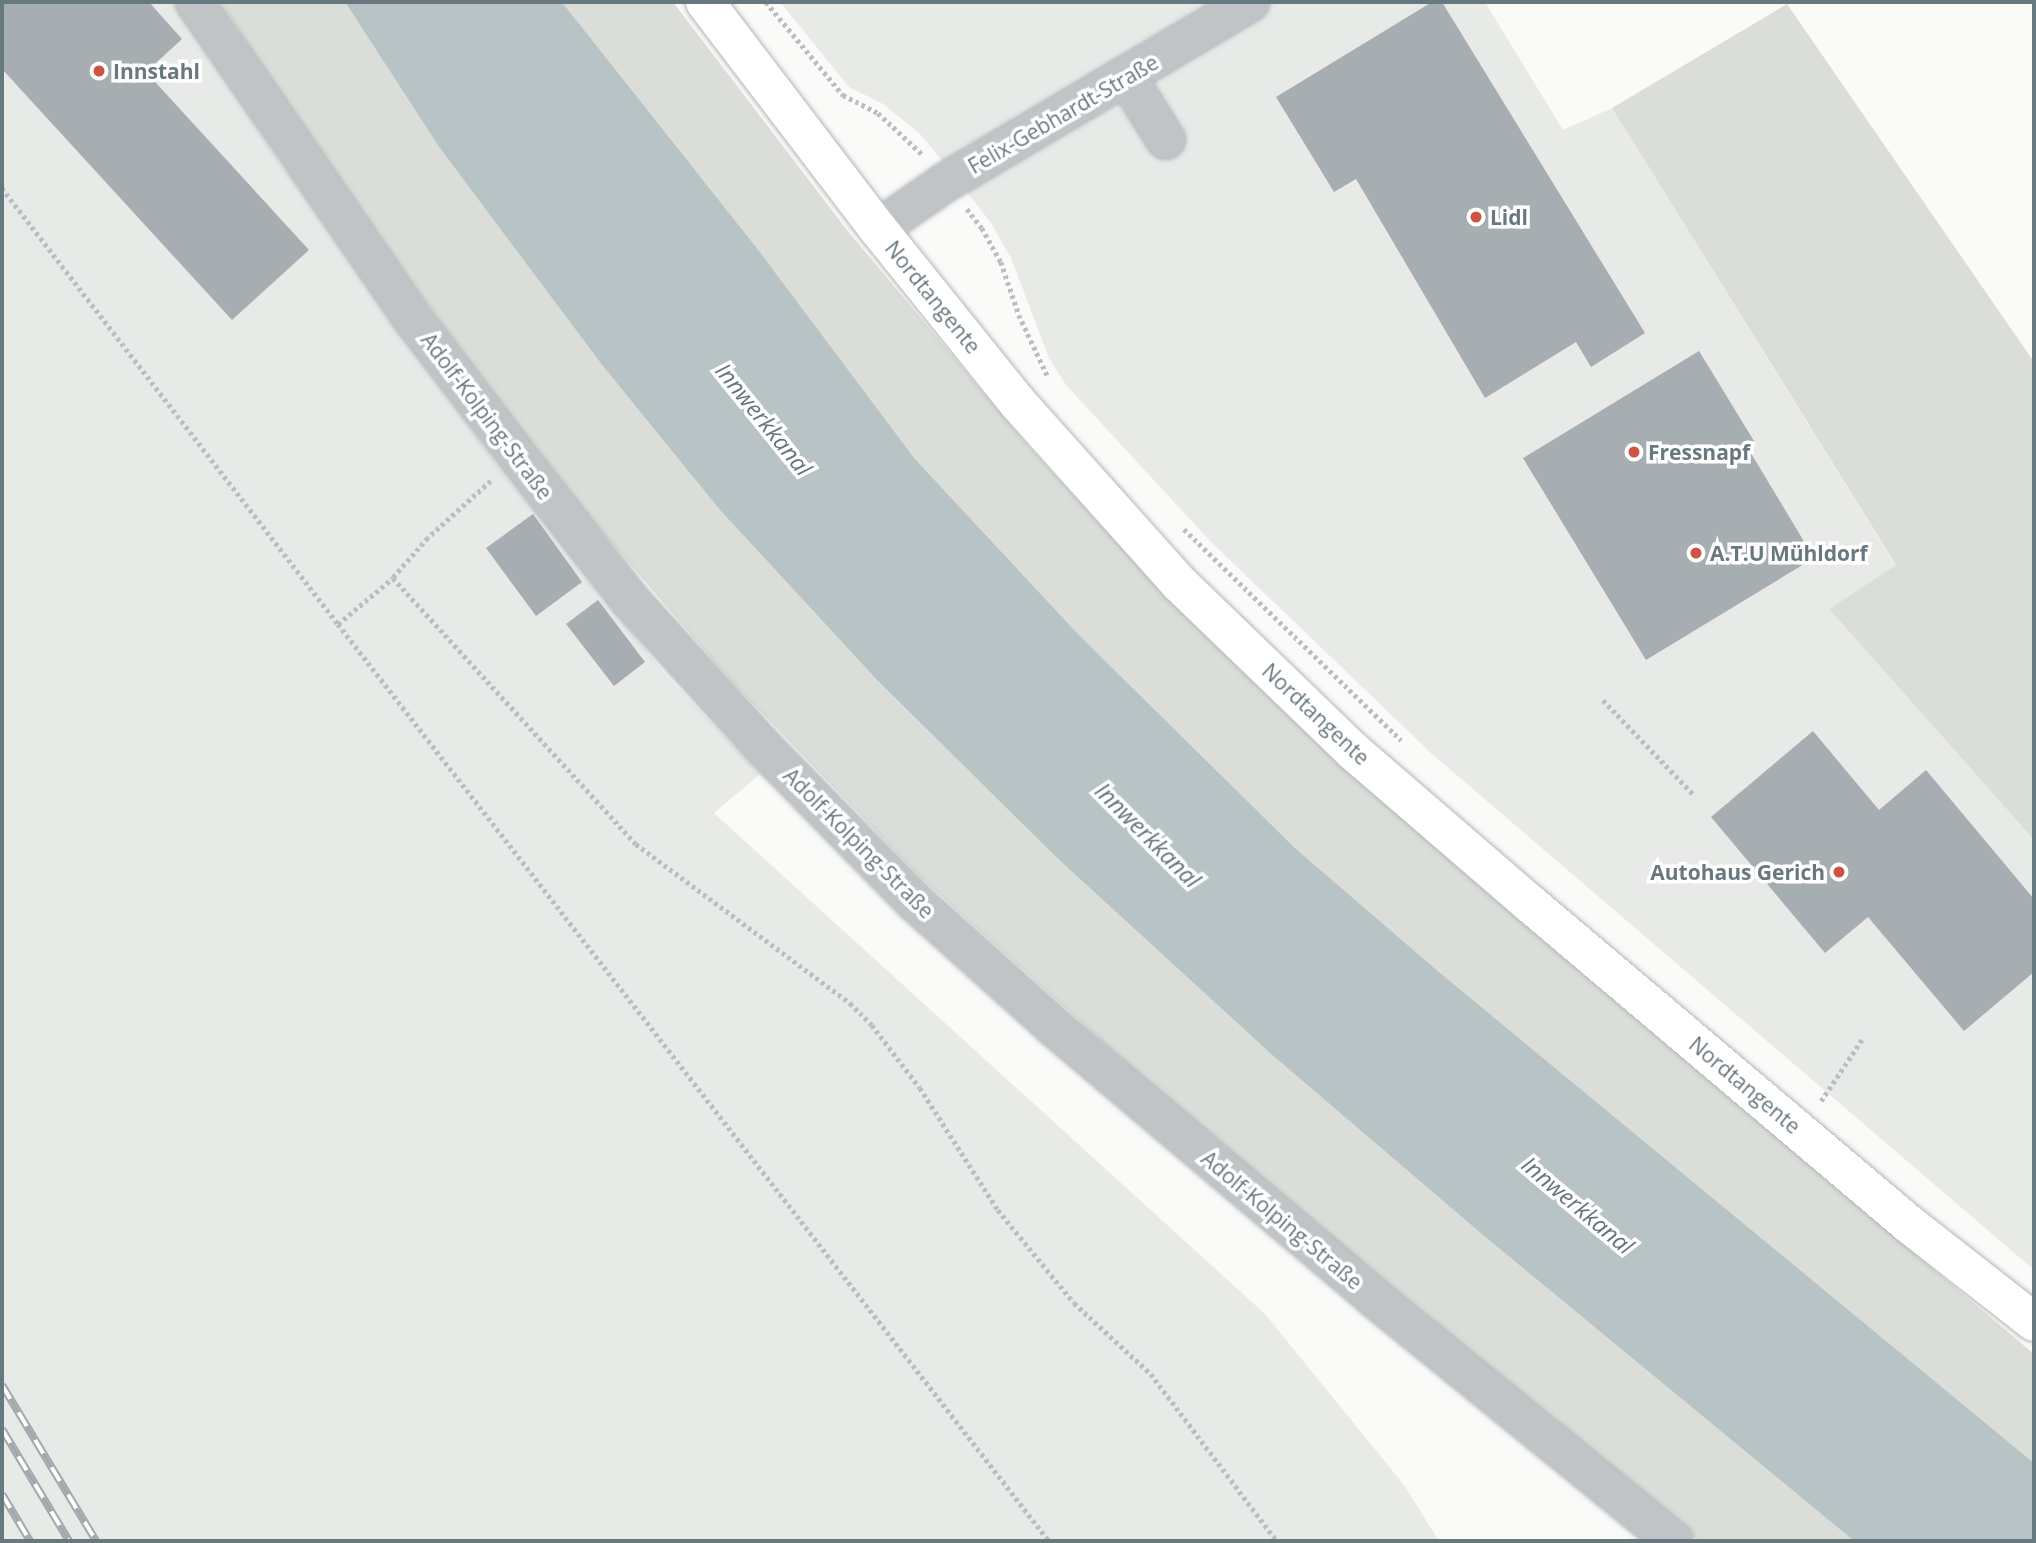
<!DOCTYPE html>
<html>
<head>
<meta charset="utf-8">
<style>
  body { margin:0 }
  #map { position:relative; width:2036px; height:1543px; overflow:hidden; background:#fafaf8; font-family:"Open Sans",sans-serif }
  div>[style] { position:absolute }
  .built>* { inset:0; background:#e8eae8 }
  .green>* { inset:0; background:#dbded8 }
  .water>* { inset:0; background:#b8c3c6 }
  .building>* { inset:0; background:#a6aeb2 }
  .path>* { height:4.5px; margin-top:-2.25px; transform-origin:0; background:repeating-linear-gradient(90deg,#babec0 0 3.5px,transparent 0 7px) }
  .roads { filter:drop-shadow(0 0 2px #b2b7ba) drop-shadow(0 0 2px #b2b7ba) }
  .minor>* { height:38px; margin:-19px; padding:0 19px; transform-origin:19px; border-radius:19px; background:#c0c4c7 }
  .major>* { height:38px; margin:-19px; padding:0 19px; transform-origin:19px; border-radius:19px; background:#fff }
  .rail>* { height:8px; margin-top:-4px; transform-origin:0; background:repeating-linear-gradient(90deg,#fff 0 16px,#a2a9ad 0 32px); box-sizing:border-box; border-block:2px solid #a2a9ad }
  .dots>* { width:19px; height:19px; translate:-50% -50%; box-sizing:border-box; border:4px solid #fff; border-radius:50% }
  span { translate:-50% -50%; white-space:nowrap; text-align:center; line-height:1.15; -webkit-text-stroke:7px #fff; paint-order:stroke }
  .poi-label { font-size:21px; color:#68787f; font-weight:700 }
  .left { translate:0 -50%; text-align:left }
  .right { translate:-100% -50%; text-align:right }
  .street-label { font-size:21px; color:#68787f }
  .water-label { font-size:23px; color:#637679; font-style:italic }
  .frame { position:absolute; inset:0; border:4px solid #68787f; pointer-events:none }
</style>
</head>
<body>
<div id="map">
  <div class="built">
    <i style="clip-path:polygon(2px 2px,178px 2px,270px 148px,502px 472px,557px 535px,664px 673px,760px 774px,714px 813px,1265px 1314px,1404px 1485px,1439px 1541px,2px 1541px)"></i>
    <i style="clip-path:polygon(780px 2px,1485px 2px,1563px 130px,1612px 108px,1896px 566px,1829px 609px,2034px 840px,2034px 1270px,1432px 754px,1210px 541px,1066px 385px,1049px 358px,1011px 258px,991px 223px,954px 175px,920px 134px,883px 104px,849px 87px)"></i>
  </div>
  <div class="green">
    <i style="clip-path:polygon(221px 2px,345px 2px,439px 147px,602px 365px,719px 509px,876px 679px,1057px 858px,1271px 1054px,1484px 1236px,1854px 1541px,1699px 1541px,1232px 1158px,922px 879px,732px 682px,551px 473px,328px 170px)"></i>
    <i style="clip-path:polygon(562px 2px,673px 2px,850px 234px,1031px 449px,1186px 617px,1335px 760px,1564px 958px,2034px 1354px,2034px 1463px,1439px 972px,1295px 848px,1078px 634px,915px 459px,760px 252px)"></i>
    <i style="clip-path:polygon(1787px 4px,2034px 362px,2034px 840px,1829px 609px,1896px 565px,1612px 108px)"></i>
  </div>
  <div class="water">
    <i style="clip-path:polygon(345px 2px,562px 2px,760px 252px,915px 459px,1078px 634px,1295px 848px,1439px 972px,2034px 1463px,2034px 1541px,1854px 1541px,1484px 1236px,1271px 1054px,1057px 858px,876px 679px,719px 509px,602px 365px,439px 147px)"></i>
  </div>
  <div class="building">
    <i style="clip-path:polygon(2px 2px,149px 2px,182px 39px,146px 72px,309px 250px,232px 320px,2px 69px)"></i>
    <i style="clip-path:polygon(1432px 2px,1442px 2px,1645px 333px,1591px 367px,1576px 342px,1485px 398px,1356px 179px,1334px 192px,1276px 97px)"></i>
    <i style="clip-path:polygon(1699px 351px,1754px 441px,1746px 445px,1814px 558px,1646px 660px,1523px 458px)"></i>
    <i style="clip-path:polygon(533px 514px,582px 582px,536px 616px,486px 548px)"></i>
    <i style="clip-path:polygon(598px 600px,645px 662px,614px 686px,566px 624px)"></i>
    <i style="clip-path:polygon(1813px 731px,1879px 810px,1926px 770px,2034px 899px,2034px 972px,1964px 1031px,1868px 917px,1825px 953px,1711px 817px)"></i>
  </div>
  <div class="path">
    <i style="left:766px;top:2px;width:121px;rotate:50.4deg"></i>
    <i style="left:843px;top:95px;width:39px;rotate:27deg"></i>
    <i style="left:878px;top:113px;width:60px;rotate:43deg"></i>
    <i style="left:2px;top:188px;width:550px;rotate:52.38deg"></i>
    <i style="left:338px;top:624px;width:72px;rotate:-39.9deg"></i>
    <i style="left:967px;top:209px;width:24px;rotate:52deg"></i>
    <i style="left:982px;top:228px;width:39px;rotate:61deg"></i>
    <i style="left:1001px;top:262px;width:56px;rotate:71.2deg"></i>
    <i style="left:1019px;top:315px;width:68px;rotate:64.9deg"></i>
    <i style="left:491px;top:481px;width:85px;rotate:137.9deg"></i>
    <i style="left:428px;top:538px;width:53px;rotate:131.2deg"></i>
    <i style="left:393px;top:578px;width:360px;rotate:47.6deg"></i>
    <i style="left:636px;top:844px;width:267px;rotate:36.6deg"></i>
    <i style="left:850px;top:1003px;width:31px;rotate:45deg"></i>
    <i style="left:872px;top:1025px;width:79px;rotate:52.7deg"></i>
    <i style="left:920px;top:1088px;width:145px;rotate:57.4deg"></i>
    <i style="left:998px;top:1210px;width:120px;rotate:50.7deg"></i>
    <i style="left:1074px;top:1303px;width:105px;rotate:42.7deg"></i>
    <i style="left:1151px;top:1374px;width:209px;rotate:53deg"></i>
    <i style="left:1184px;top:529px;width:303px;rotate:44.2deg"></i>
    <i style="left:338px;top:624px;width:1160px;rotate:52.21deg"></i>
    <i style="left:1603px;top:700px;width:133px;rotate:46.2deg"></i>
    <i style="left:1821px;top:1101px;width:76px;rotate:-56.3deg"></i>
  </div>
  <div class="roads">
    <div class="minor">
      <i style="left:195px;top:2px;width:385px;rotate:55.5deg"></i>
      <i style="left:413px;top:319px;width:177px;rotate:52.8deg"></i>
      <i style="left:520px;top:460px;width:179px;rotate:51.8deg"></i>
      <i style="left:631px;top:601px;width:198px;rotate:47.9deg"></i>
      <i style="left:764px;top:748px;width:216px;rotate:45.6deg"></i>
      <i style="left:915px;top:902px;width:186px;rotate:41.9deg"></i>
      <i style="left:1053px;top:1026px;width:418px;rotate:40.2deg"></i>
      <i style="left:1372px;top:1296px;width:389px;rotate:39.1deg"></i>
      <i style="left:1126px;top:76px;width:75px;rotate:58deg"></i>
      <i style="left:878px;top:229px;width:83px;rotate:-34.7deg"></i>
      <i style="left:946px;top:182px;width:353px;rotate:-30.6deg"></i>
    </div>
    <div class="major">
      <i style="left:705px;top:2px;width:285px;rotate:52.7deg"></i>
      <i style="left:878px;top:229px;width:223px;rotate:51.2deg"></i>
      <i style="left:1018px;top:403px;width:243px;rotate:48.2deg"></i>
      <i style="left:1180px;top:584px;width:240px;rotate:44deg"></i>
      <i style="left:1353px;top:751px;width:231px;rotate:40.8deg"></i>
      <i style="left:1528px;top:902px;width:500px;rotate:40.22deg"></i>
      <i style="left:1910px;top:1225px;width:157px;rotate:38deg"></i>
    </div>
  </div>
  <div class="rail">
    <i style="left:2px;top:1385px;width:182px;rotate:58.9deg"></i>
    <i style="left:2px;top:1429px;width:131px;rotate:59.1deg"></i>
    <i style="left:2px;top:1494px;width:55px;rotate:59.2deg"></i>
  </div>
  <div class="dots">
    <i style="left:99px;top:71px;background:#cf5342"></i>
    <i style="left:1476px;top:217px;background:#cf5342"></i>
    <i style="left:1634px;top:452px;background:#cf5342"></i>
    <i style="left:1696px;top:553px;background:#cf5342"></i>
    <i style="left:1839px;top:872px;background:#cf5342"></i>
  </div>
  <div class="poi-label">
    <span class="left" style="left:113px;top:71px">Innstahl</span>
    <span class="left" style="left:1490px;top:217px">Lidl</span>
    <span class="left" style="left:1648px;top:452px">Fressnapf</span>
    <span class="left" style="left:1710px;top:553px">A.T.U Mühldorf</span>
    <span class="right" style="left:1825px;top:872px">Autohaus Gerich</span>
  </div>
  <div class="street-label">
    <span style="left:1063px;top:114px;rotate:-30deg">Felix-Gebhardt-Straße</span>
    <span style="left:933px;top:297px;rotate:51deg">Nordtangente</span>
    <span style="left:487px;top:416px;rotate:53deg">Adolf-Kolping-Straße</span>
    <span style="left:1316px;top:714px;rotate:43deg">Nordtangente</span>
    <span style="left:859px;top:843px;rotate:45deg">Adolf-Kolping-Straße</span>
    <span style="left:1745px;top:1085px;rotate:40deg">Nordtangente</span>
    <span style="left:1282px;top:1220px;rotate:40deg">Adolf-Kolping-Straße</span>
  </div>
  <div class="water-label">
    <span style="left:764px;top:419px;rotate:51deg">Innwerkkanal</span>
    <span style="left:1148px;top:835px;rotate:45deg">Innwerkkanal</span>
    <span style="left:1578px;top:1205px;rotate:40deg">Innwerkkanal</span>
  </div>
  <div class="frame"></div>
</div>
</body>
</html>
